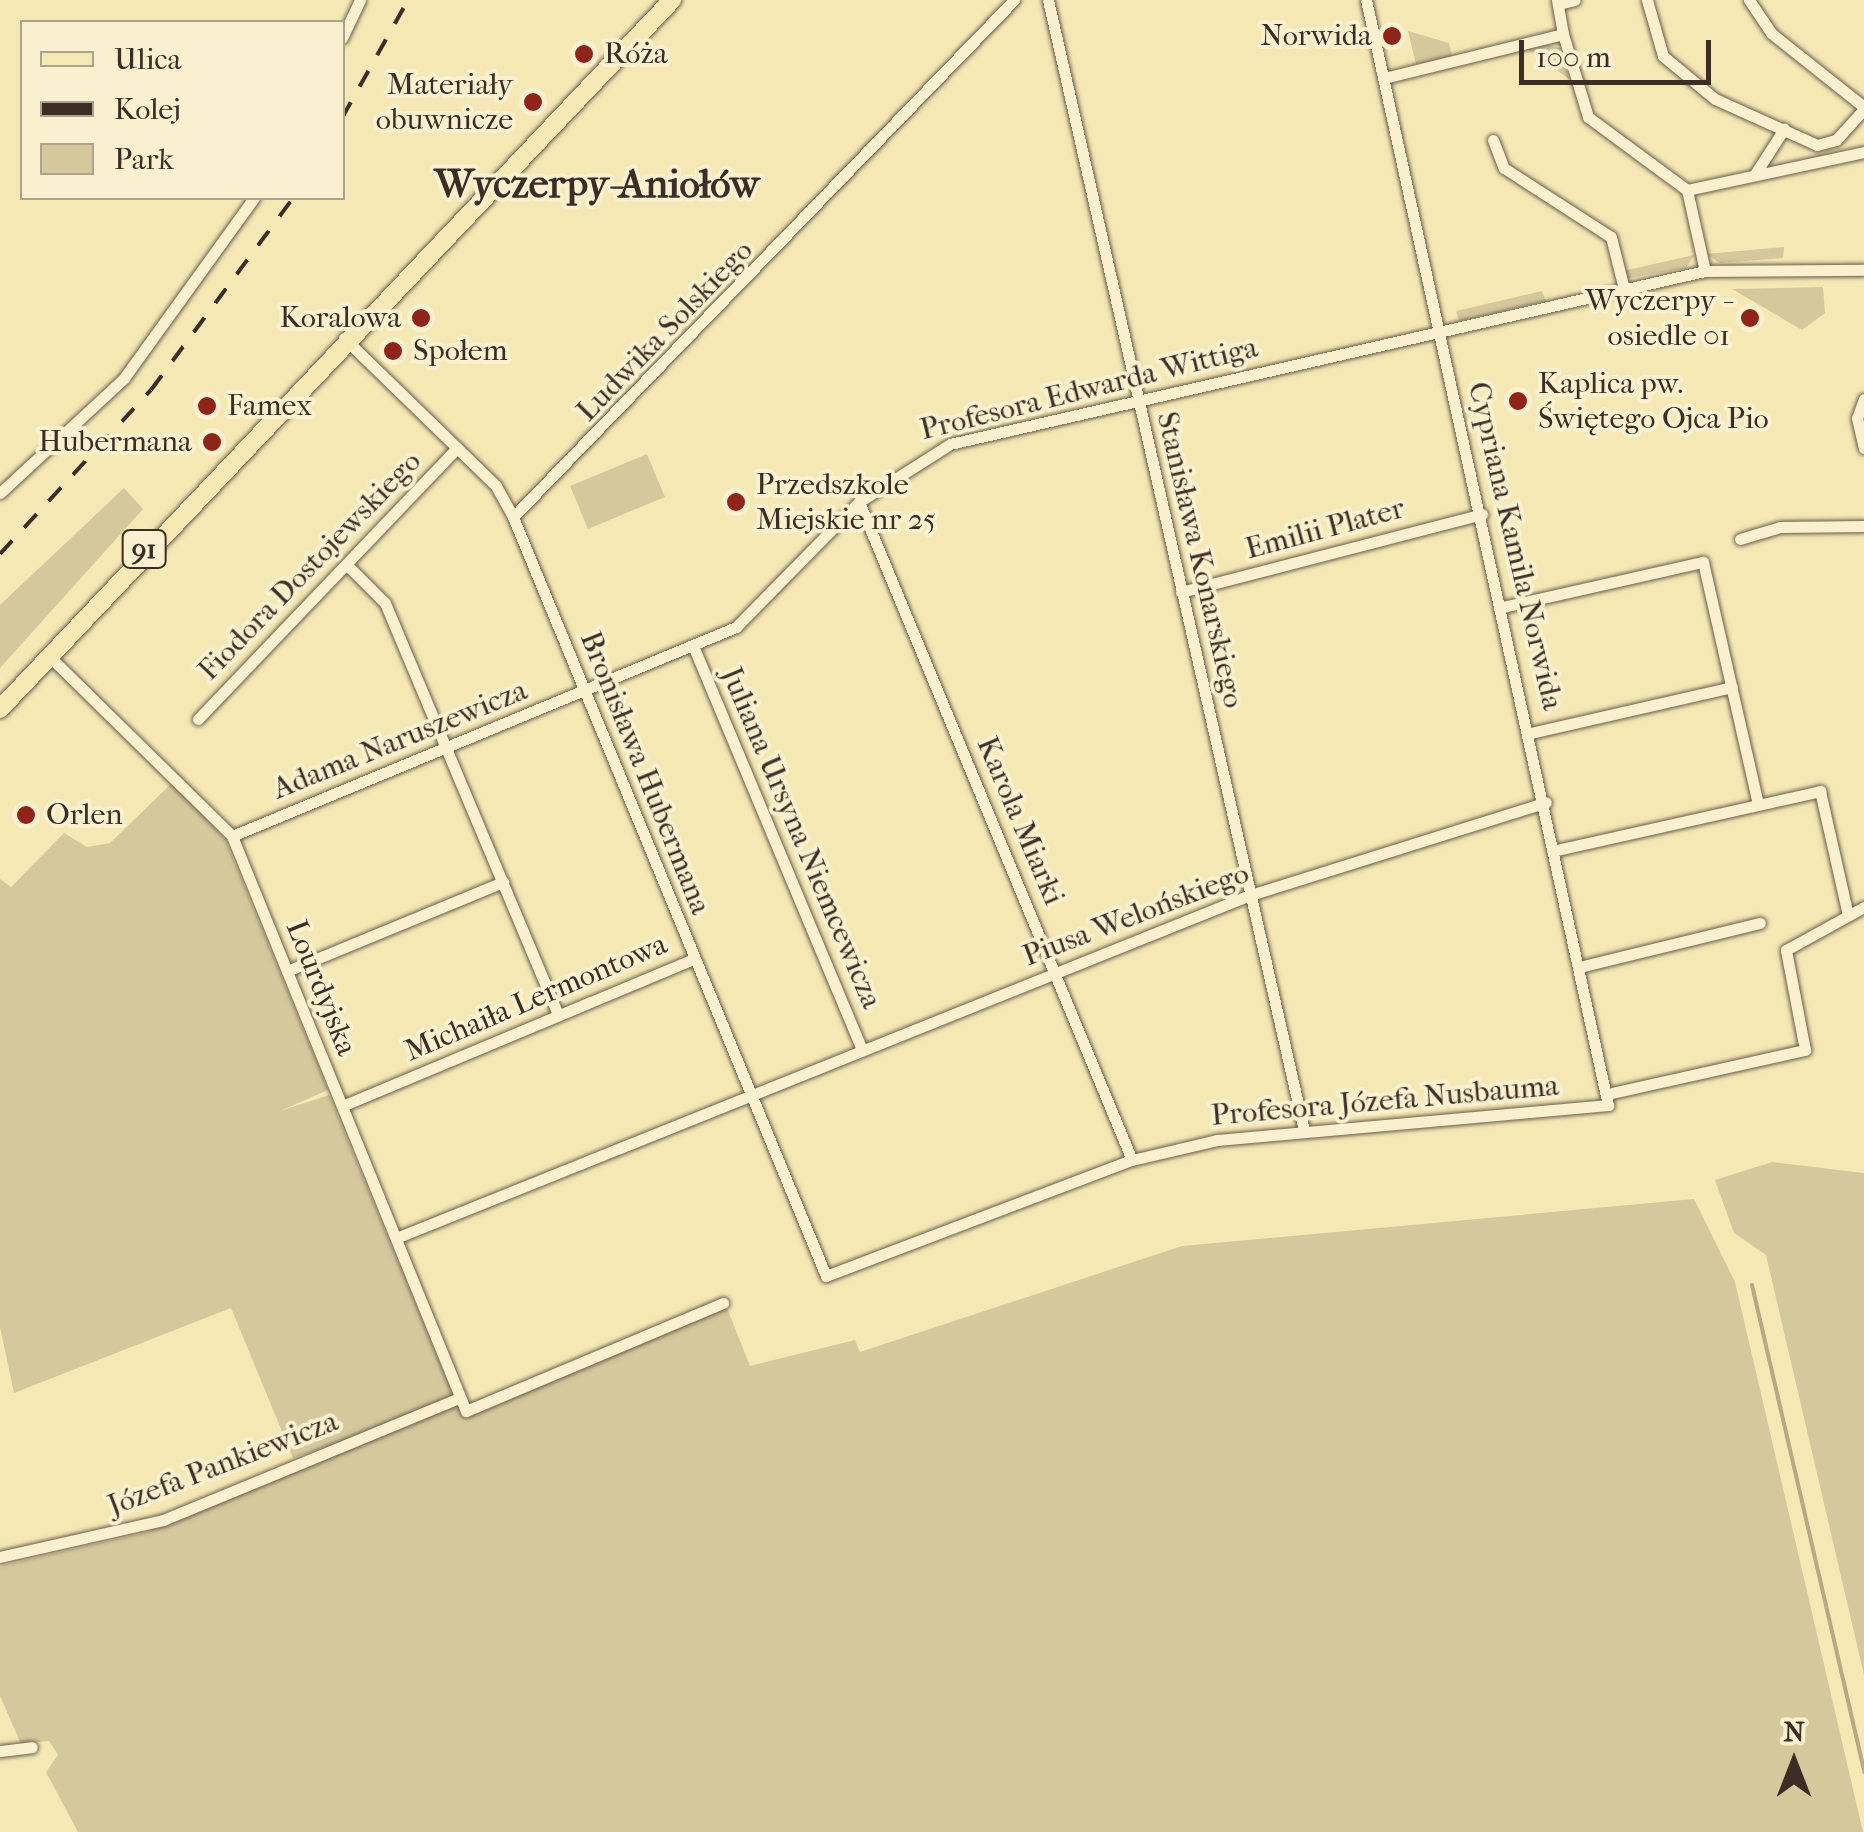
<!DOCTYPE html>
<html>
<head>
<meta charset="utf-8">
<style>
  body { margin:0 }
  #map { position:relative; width:1864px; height:1832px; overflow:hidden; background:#f6e8b5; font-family:"IM FELL French Canon",serif }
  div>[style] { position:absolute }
  .green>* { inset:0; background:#d6c89d }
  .stream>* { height:4px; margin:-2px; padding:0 2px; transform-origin:2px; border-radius:2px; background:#b7a984 }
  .roads { filter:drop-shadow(0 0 2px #6a5c49) drop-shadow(0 0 2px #6a5c49) }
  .minor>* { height:11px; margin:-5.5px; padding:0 5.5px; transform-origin:5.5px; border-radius:5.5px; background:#f9f0cf }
  .primary>* { height:18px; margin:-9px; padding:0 9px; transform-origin:9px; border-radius:9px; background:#f6e8b5 }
  .rail>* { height:4px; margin-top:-2px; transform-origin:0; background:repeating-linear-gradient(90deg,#3c2e25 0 18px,transparent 0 36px) }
  .dots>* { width:28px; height:28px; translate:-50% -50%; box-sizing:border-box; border:5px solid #f9f0cf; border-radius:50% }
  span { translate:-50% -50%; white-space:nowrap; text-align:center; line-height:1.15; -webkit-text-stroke:8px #f9f0cf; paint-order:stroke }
  .shield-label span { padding:2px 8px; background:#f9f0cf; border:2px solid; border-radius:8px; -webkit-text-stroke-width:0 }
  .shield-label { font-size:28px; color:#3c2e25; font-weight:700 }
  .poi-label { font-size:30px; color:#3c2e25 }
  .right { translate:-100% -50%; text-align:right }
  .left { translate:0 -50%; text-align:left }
  .street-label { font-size:30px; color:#3c2e25 }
  .district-label { font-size:40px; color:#3c2e25; font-weight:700 }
  .legend { position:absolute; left:20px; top:20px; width:325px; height:180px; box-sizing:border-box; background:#f9f0cf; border:2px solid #ada28b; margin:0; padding:12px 18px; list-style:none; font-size:30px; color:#3c2e25 }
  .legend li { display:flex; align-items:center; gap:20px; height:50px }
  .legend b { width:50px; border:2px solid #ada28b }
  .north { position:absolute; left:1744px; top:1712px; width:100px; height:100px; -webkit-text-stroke:8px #f9f0cf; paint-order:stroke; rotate:0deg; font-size:28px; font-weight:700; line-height:40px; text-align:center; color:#3c2e25 }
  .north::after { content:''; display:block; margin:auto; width:35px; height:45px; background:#3c2e25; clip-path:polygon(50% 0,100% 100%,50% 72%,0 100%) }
  .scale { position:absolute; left:1519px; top:40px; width:192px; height:45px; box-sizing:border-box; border:5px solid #3c2e25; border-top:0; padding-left:12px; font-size:30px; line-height:35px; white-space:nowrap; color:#3c2e25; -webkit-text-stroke:8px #f9f0cf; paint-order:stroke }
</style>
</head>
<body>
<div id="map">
  <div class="green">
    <i style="clip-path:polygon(1408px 31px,1449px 43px,1452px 56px,1416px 64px)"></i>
    <i style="clip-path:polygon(1545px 44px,1560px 48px,1569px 79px,1526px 48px)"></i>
    <i style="clip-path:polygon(1784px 247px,1783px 258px,1720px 263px,1706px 254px)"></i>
    <i style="clip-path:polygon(1694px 255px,1686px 268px,1625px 279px,1623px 271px)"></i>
    <i style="clip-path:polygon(1823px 287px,1825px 313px,1802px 330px,1732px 289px)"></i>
    <i style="clip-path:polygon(1542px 291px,1546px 301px,1459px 321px,1456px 311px)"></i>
    <i style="clip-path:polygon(647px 454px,665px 497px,588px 529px,570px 486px)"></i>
    <i style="clip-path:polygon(124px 488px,143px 509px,0 668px,0 605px)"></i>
    <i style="clip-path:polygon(173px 782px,225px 839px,328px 1090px,280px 1111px,329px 1095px,462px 1417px,727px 1308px,750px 1366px,855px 1340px,860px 1352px,1182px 1246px,1694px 1199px,1735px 1282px,1863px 1832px,78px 1832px,46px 1772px,58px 1755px,49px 1741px,21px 1744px,0 1696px,0 1566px,148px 1532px,330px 1445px,293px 1458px,231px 1308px,14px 1393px,0 1327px,0 879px,11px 887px,64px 833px,87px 847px,110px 843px)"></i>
    <i style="clip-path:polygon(1772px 1162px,1864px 1173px,1864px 1675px,1766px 1255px,1734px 1233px,1715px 1180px)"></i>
  </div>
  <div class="stream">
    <i style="left:1752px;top:1285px;width:500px;rotate:77deg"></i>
  </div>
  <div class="roads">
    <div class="minor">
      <i style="left:1048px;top:0;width:1159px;rotate:77.24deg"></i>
      <i style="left:1647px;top:0;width:58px;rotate:74.1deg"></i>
      <i style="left:1663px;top:56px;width:67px;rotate:39.6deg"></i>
      <i style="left:1715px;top:99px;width:112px;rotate:24.3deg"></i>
      <i style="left:1817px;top:145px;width:20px;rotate:-15deg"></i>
      <i style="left:1836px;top:140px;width:42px;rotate:-47.9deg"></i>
      <i style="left:1749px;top:0;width:40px;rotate:56deg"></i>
      <i style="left:1771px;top:33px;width:119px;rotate:38.5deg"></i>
      <i style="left:1558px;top:4px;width:17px;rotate:-13deg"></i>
      <i style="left:1563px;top:34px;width:87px;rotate:73.2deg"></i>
      <i style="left:1588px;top:117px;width:123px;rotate:36.4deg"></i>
      <i style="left:1687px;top:190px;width:83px;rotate:77.5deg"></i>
      <i style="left:342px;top:38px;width:42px;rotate:-64.7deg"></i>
      <i style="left:1384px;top:78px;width:184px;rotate:-13.8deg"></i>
      <i style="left:1563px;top:34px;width:35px;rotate:-100deg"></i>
      <i style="left:1493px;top:140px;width:30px;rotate:69deg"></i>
      <i style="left:1504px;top:168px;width:127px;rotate:32.8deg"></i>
      <i style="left:1611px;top:237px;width:54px;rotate:76deg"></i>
      <i style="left:1755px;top:174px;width:54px;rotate:-57.2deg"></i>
      <i style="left:1687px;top:190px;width:181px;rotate:-12.1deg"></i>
      <i style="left:344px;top:338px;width:212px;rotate:44.2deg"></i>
      <i style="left:496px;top:486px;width:35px;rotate:61deg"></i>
      <i style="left:513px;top:517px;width:821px;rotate:67.59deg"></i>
      <i style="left:826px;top:1276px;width:327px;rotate:-20.8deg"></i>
      <i style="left:1132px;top:1160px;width:87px;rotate:-13.2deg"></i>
      <i style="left:1217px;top:1140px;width:393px;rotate:-5.1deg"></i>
      <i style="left:1608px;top:1105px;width:1131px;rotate:-102.35deg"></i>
      <i style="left:1864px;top:399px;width:20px;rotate:110deg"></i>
      <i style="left:1857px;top:418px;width:31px;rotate:77deg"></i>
      <i style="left:0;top:493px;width:169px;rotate:-42.8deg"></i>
      <i style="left:124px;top:378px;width:222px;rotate:-54.2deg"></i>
      <i style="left:859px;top:502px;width:712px;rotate:67.47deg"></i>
      <i style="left:513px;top:517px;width:720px;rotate:-45.9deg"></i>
      <i style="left:1740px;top:539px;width:42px;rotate:-16.7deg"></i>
      <i style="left:1780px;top:527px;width:84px;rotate:-0.7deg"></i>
      <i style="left:347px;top:565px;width:54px;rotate:45deg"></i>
      <i style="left:385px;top:603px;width:447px;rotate:67.2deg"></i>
      <i style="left:1181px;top:592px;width:311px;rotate:-14.5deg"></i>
      <i style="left:1503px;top:607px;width:205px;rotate:-12.7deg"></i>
      <i style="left:1703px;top:562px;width:248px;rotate:77.2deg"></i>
      <i style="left:694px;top:648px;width:433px;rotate:67.3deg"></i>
      <i style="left:48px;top:655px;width:258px;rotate:44.5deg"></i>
      <i style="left:232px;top:836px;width:621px;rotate:67.86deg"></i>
      <i style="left:466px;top:1411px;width:279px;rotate:-22.8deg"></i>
      <i style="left:198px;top:719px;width:375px;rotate:-46.3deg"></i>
      <i style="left:1531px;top:733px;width:206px;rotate:-12.9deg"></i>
      <i style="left:232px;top:836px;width:546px;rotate:-22.52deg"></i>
      <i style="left:736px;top:627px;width:175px;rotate:-45.5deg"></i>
      <i style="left:859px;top:502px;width:108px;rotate:-32.5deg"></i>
      <i style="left:950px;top:444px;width:775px;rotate:-12.91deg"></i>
      <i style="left:1705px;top:271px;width:159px;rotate:-0.4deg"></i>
      <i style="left:1557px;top:850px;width:270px;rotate:-12.6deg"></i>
      <i style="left:1820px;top:791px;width:123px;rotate:77.3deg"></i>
      <i style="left:1583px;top:966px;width:182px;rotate:-13.7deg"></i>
      <i style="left:287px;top:971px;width:234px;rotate:-22.4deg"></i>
      <i style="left:1612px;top:1093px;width:198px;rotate:-12.6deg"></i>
      <i style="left:1805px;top:1050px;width:102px;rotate:-100.8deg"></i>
      <i style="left:1786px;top:950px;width:89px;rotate:-28.9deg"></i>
      <i style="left:342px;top:1106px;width:381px;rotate:-22.7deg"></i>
      <i style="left:396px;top:1238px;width:920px;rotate:-21.88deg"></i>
      <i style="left:1250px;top:895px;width:310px;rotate:-17.4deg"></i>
      <i style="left:0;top:1557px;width:167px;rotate:-12.8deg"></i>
      <i style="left:163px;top:1520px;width:320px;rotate:-22.4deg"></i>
      <i style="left:0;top:1751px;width:32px;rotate:-7deg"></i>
    </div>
    <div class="primary">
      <i style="left:0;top:709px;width:977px;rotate:-46.53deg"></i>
    </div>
  </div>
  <div class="rail">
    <i style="left:342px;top:118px;width:135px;rotate:-60.8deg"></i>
    <i style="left:0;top:554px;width:223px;rotate:-47.4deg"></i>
    <i style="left:151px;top:390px;width:239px;rotate:-53.5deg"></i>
  </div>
  <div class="dots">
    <i style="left:1392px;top:36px;background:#8f2418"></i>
    <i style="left:584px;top:54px;background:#8f2418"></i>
    <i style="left:533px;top:102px;background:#8f2418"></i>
    <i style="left:421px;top:318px;background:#8f2418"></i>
    <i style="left:1750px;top:318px;background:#8f2418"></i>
    <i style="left:393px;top:351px;background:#8f2418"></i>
    <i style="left:1518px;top:401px;background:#8f2418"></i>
    <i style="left:207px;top:406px;background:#8f2418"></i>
    <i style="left:212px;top:442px;background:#8f2418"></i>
    <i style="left:736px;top:502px;background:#8f2418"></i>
    <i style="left:26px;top:815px;background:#8f2418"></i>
  </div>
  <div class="shield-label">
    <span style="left:144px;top:549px">91</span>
  </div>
  <div class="poi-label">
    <span class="right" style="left:1372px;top:36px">Norwida</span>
    <span class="left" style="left:604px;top:54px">Róża</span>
    <span class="right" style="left:513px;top:102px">Materiały<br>obuwnicze</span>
    <span class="right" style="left:1730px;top:318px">Wyczerpy -<br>osiedle 01</span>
    <span class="right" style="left:401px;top:318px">Koralowa</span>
    <span class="left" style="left:413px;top:351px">Społem</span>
    <span class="left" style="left:1538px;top:401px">Kaplica pw.<br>Świętego Ojca Pio</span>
    <span class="left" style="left:227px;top:406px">Famex</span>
    <span class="right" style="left:192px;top:442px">Hubermana</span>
    <span class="left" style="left:756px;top:502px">Przedszkole<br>Miejskie nr 25</span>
    <span class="left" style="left:46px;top:815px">Orlen</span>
  </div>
  <div class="street-label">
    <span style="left:665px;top:331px;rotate:-46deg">Ludwika Solskiego</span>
    <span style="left:1089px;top:389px;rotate:-14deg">Profesora Edwarda Wittiga</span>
    <span style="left:1325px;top:529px;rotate:-15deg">Emilii Plater</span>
    <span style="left:1515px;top:546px;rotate:77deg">Cypriana Kamila Norwida</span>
    <span style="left:1200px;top:560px;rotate:77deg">Stanisława Konarskiego</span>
    <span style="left:310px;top:566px;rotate:-46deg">Fiodora Dostojewskiego</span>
    <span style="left:400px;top:740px;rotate:-22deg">Adama Naruszewicza</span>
    <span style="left:645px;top:773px;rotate:68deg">Bronisława Hubermana</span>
    <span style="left:1020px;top:821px;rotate:67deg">Karola Miarki</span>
    <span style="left:801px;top:838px;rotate:67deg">Juliana Ursyna Niemcewicza</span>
    <span style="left:1136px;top:915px;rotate:-21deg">Piusa Welońskiego</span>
    <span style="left:321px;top:988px;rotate:68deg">Lourdyjska</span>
    <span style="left:536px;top:998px;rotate:-23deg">Michaiła Lermontowa</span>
    <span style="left:1385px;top:1101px;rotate:-5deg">Profesora Józefa Nusbauma</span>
    <span style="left:223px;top:1464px;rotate:-21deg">Józefa Pankiewicza</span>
  </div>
  <div class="district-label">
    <span style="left:597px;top:184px">Wyczerpy-Aniołów</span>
  </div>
  <ul class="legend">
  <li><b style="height:12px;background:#f6e8b5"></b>Ulica</li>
  <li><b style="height:12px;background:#3c2e25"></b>Kolej</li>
  <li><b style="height:28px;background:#d6c89d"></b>Park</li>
  </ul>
  <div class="north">N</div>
  <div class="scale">100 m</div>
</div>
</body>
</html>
